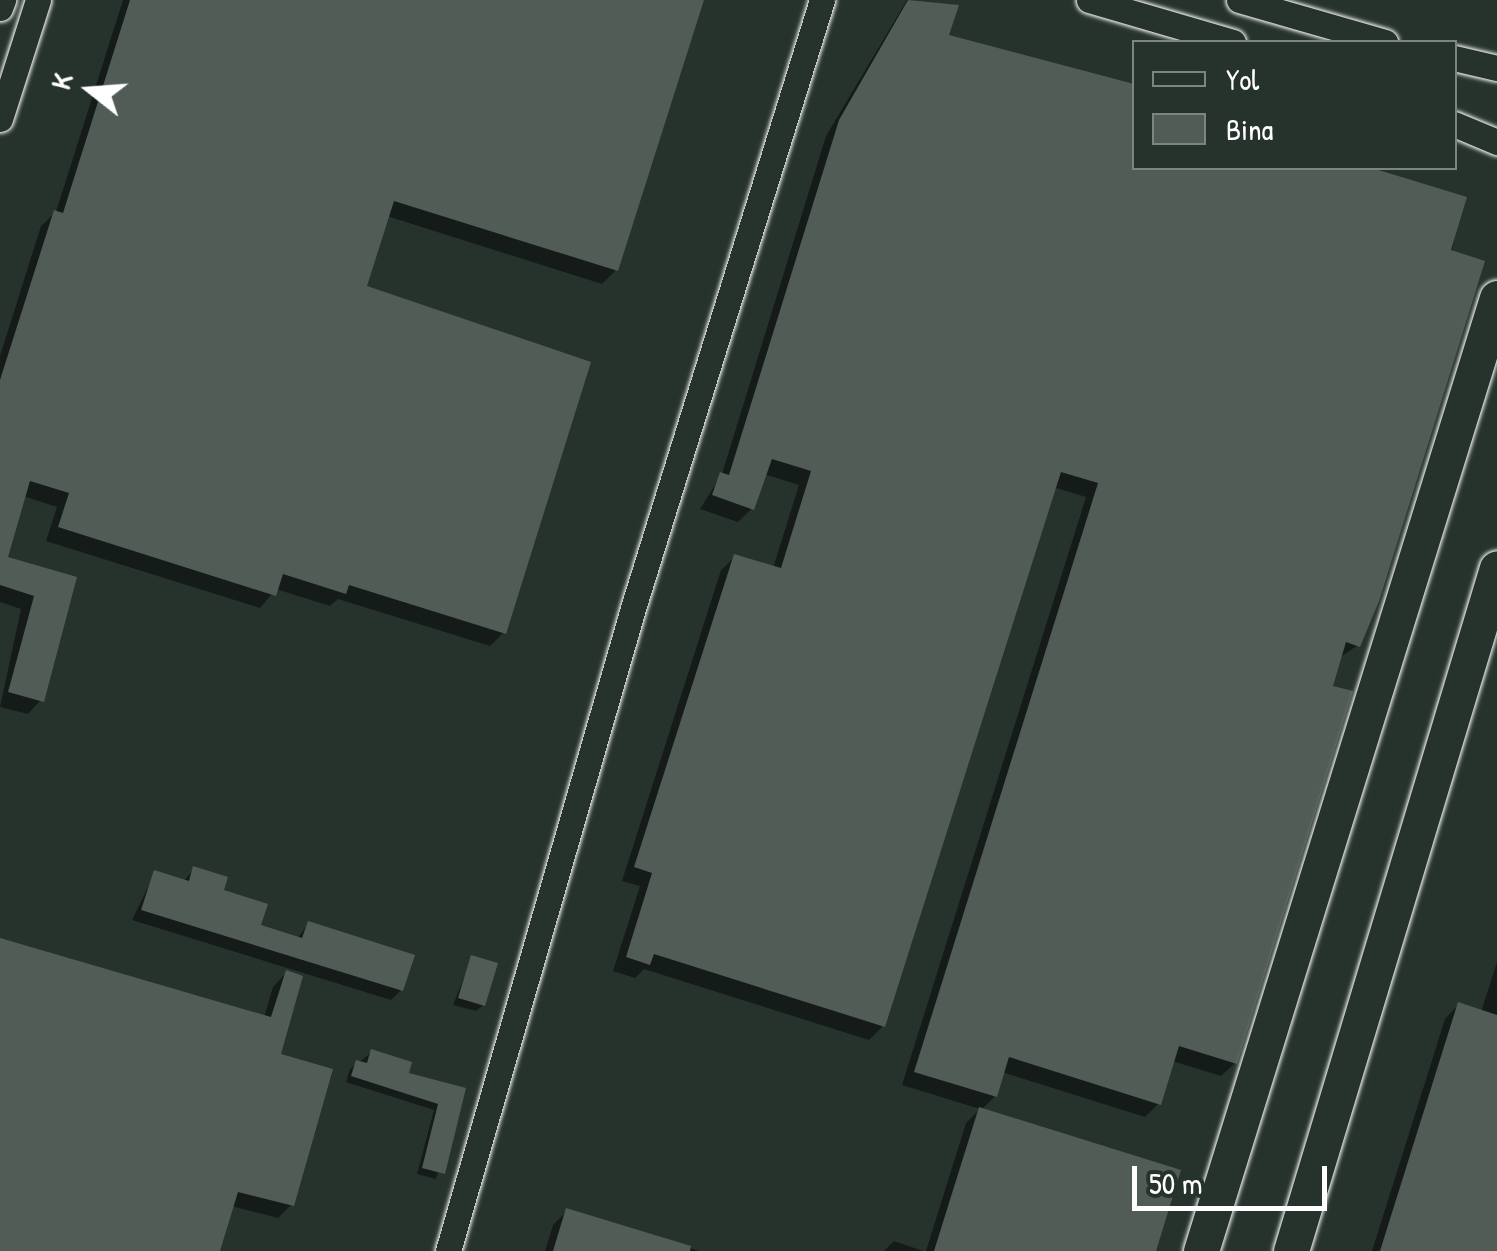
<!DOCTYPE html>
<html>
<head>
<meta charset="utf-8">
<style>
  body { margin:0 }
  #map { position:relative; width:1497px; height:1251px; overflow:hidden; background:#26332d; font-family:"Patrick Hand",sans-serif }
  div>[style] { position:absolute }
  .shadow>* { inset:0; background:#0007 }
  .building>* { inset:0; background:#515c57 }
  .roads { filter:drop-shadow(0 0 2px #fff) drop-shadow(0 0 2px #fff) }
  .street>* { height:25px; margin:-12.5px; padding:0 12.5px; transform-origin:12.5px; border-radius:12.5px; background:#26332d }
  .secondary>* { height:35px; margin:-17.5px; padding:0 17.5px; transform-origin:17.5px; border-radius:17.5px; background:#26332d }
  span { translate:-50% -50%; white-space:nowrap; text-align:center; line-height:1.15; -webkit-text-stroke:8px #26332d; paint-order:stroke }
  .legend { position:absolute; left:1132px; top:40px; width:325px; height:130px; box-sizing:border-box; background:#26332d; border:2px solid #7d8581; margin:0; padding:12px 18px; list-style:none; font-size:30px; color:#fff }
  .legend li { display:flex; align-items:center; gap:20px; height:50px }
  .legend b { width:50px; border:2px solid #7d8581 }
  .north { position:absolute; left:40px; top:40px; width:100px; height:100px; -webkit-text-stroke:8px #26332d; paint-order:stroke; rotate:287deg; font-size:28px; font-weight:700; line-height:40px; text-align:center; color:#fff }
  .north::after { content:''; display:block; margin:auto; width:35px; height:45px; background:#fff; clip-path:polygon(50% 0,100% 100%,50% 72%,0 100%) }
  .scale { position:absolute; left:1132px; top:1166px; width:195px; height:45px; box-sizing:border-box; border:5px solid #fff; border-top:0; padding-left:12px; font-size:30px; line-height:35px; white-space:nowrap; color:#fff; -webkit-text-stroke:8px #26332d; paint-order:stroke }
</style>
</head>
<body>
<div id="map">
  <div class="shadow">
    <i style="clip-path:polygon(123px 0,701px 0,616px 270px,602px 284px,387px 216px,364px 288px,504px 632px,490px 646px,338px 599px,330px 606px,276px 589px,260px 608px,46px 541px,57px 507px,23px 496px,5px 558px,74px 579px,41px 700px,28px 714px,0 707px,21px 609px,0 602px,0 356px,41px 226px,56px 212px)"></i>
    <i style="clip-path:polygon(907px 0,956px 7px,946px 37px,1134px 86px,1134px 168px,1363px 168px,1464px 199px,1358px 645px,1339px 658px,1235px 1063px,1221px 1076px,1172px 1061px,1159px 1103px,1145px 1117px,1002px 1072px,995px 1096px,981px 1110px,1154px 1251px,926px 1251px,966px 1123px,980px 1109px,902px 1085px,1086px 497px,1053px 487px,883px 1026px,869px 1040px,644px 969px,635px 978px,613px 971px,640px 886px,622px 881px,721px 570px,735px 557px,773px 568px,799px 485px,764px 474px,752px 508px,738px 522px,700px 509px,722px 474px,826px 136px)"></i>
    <i style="clip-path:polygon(194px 869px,258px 927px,297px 939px,308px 924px,401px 990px,391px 1000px,132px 920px,155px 873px,183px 882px)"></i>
    <i style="clip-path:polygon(0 941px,264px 1017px,273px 987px,286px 973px,278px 1055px,291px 1205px,278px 1218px,231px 1206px,218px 1251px,0 1251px)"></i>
    <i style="clip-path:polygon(472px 958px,483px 1005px,476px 1011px,453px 1005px)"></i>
    <i style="clip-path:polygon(1497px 962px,1497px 1251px,1372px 1251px,1445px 1019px,1458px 1005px,1481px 1012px)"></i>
    <i style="clip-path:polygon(372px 1052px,406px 1075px,463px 1090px,436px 1179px,417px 1174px,434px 1110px,346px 1082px,350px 1069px)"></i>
    <i style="clip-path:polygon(567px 1211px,699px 1251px,545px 1251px,553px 1225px)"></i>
    <i style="clip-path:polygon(894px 1241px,923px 1251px,884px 1251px)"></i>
  </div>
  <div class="building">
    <i style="clip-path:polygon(130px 0,704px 0,618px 271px,394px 201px,367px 286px,591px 362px,506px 634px,349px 585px,346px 594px,283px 574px,276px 596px,58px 527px,69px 493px,30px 481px,8px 557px,77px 577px,44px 702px,8px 692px,34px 596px,0 585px,0 380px,54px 210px,63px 213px)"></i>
    <i style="clip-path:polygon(908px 0,959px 5px,949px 35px,1134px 84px,1134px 168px,1372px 168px,1467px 197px,1451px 250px,1485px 261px,1379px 601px,1360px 647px,1346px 642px,1333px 686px,1353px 691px,1237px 1064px,1179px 1046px,1161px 1105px,1009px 1057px,997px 1097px,914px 1072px,1098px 483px,1061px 472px,885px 1027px,654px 954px,650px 965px,626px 957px,652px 873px,634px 867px,734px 554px,781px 568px,811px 471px,772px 459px,754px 510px,712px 495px,720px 472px,729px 475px,839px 120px)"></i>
    <i style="clip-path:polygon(193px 866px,228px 877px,224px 890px,268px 904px,261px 925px,302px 938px,308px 921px,415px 955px,403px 991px,141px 910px,154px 870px,189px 881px)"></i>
    <i style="clip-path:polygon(0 938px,271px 1017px,286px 970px,303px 976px,281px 1054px,333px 1069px,294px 1206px,238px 1192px,220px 1251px,0 1251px)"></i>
    <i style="clip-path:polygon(471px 955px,498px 963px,485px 1006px,458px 998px)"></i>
    <i style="clip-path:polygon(1458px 1002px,1497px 1015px,1497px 1251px,1380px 1251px)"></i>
    <i style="clip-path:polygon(371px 1049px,412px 1062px,409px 1073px,466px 1088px,445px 1174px,422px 1168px,438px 1104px,351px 1076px,356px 1060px,367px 1063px)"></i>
    <i style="clip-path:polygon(979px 1107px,1181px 1170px,1156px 1251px,934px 1251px)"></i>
    <i style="clip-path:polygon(566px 1208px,691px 1246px,690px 1251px,553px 1251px)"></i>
  </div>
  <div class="roads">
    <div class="street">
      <i style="left:1089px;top:0;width:150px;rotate:16.3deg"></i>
      <i style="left:1239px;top:0;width:152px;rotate:16deg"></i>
      <i style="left:0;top:8px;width:9px;rotate:-69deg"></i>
      <i style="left:1454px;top:58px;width:44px;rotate:13.1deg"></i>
      <i style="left:0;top:119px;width:125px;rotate:-72.3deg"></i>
      <i style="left:1454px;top:124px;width:47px;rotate:22.7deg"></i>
      <i style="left:448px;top:1251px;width:672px;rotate:-73.94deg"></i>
      <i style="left:634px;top:605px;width:634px;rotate:-72.74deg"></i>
    </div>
    <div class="secondary">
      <i style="left:1201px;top:1251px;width:998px;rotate:-72.75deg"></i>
      <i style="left:1291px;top:1251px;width:713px;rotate:-73.22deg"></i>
    </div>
  </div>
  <ul class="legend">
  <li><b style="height:12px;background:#26332d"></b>Yol</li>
  <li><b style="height:28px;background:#515c57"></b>Bina</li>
  </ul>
  <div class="north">K</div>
  <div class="scale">50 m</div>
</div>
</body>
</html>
